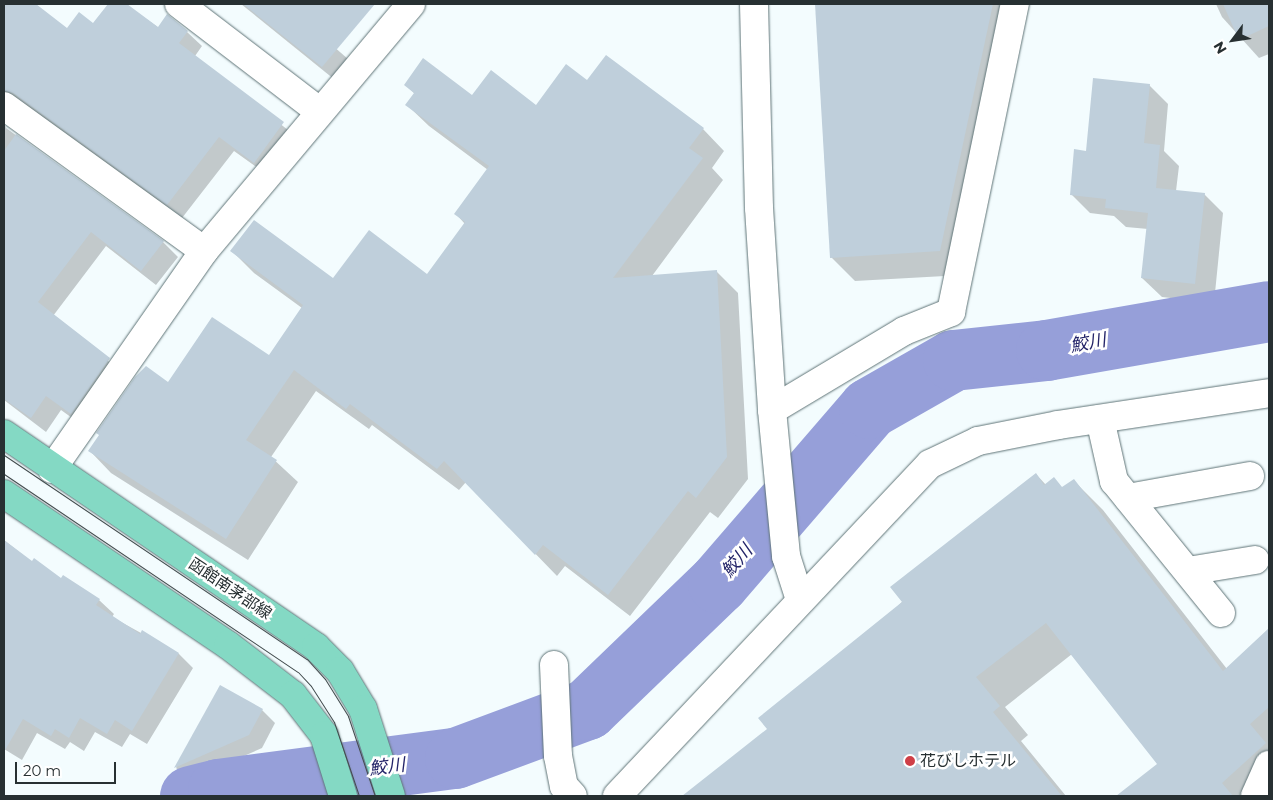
<!DOCTYPE html>
<html>
<head>
<meta charset="utf-8">
<style>
  body { margin:0 }
  #map { position:relative; width:1273px; height:800px; overflow:hidden; background:#f3fcfe; font-family:Montserrat,"Noto Sans JP",sans-serif }
  div>[style] { position:absolute }
  .shadow>* { inset:0; background:#0003 }
  .river>* { height:61px; margin:-30.5px; padding:0 30.5px; transform-origin:30.5px; border-radius:30.5px; background:#969fd9 }
  .building>* { inset:0; background:#bfcfdb }
  .roads { filter:drop-shadow(0 0 1px #5f7477) drop-shadow(0 0 1px #5f7477) }
  .minor>* { height:28px; margin:-14px; padding:0 14px; transform-origin:14px; border-radius:14px; background:#fff }
  .major>* { height:28px; margin:-14px; padding:0 14px; transform-origin:14px; border-radius:14px; background:#84d9c4 }
  .tram>* { height:1px; margin:-0.5px; padding:0 0.5px; transform-origin:0.5px; border-radius:0.5px; background:#424b4d }
  .dots>* { width:14px; height:14px; translate:-50% -50%; box-sizing:border-box; border:2px solid #fff; border-radius:50% }
  span { translate:-50% -50%; white-space:nowrap; text-align:center; line-height:1.15; -webkit-text-stroke:5px #fff; paint-order:stroke }
  .street-label { font-size:16px; color:#273032 }
  .poi-label { font-size:16px; color:#273032 }
  .left { translate:0 -50%; text-align:left }
  .water-label { font-size:18px; color:#242569; font-style:italic }
  .frame { position:absolute; inset:0; border:5px solid #273032; pointer-events:none }
  .north { position:absolute; left:1208px; top:15px; width:50px; height:50px; -webkit-text-stroke:4px #fff; paint-order:stroke; rotate:239deg; font-size:14px; font-weight:700; line-height:20px; text-align:center; color:#273032 }
  .north::after { content:''; display:block; margin:auto; width:18px; height:22px; background:#273032; clip-path:polygon(50% 0,100% 100%,50% 72%,0 100%) }
  .scale { position:absolute; left:15px; top:762px; width:101px; height:22px; box-sizing:border-box; border:2px solid #273032; border-top:0; padding-left:6px; font-size:15px; line-height:18px; white-space:nowrap; color:#273032; -webkit-text-stroke:4px #fff; paint-order:stroke }
</style>
</head>
<body>
<div id="map">
  <div class="shadow">
    <i style="clip-path:polygon(4px 4px,34px 4px,68px 30px,94px 25px,109px 4px,125px 4px,159px 28px,187px 32px,202px 46px,195px 56px,298px 138px,269px 176px,234px 151px,182px 218px,4px 117px)"></i>
    <i style="clip-path:polygon(241px 4px,285px 4px,356px 66px,340px 84px)"></i>
    <i style="clip-path:polygon(816px 4px,1018px 4px,963px 275px,855px 281px,831px 257px)"></i>
    <i style="clip-path:polygon(1216px 4px,1269px 4px,1269px 54px,1259px 58px,1222px 17px)"></i>
    <i style="clip-path:polygon(587px 82px,703px 129px,724px 151px,712px 168px,723px 180px,652px 276px,716px 271px,738px 293px,748px 479px,718px 518px,710px 512px,630px 616px,565px 566px,557px 576px,466px 482px,459px 490px,372px 425px,369px 429px,316px 391px,271px 457px,298px 482px,248px 560px,111px 473px,90px 451px,100px 436px,168px 384px,269px 357px,302px 308px,254px 273px,232px 251px,333px 280px,427px 276px,465px 224px,456px 214px,488px 170px,429px 126px,407px 105px,415px 94px,406px 85px,536px 106px)"></i>
    <i style="clip-path:polygon(1149px 85px,1168px 104px,1164px 151px,1179px 166px,1176px 191px,1204px 194px,1223px 213px,1214px 303px,1162px 297px,1142px 278px,1148px 229px,1126px 227px,1114px 216px,1090px 213px,1071px 194px,1087px 152px)"></i>
    <i style="clip-path:polygon(4px 123px,6px 128px,163px 242px,178px 257px,156px 285px,106px 246px,53px 316px,124px 374px,86px 428px,61px 410px,46px 432px,4px 400px)"></i>
    <i style="clip-path:polygon(1036px 474px,1046px 485px,1063px 488px,1074px 481px,1103px 510px,1227px 669px,1269px 630px,1269px 795px,1118px 796px,1159px 764px,1072px 654px,1005px 707px,1028px 735px,1021px 741px,1066px 796px,684px 796px,769px 729px)"></i>
    <i style="clip-path:polygon(4px 540px,33px 563px,99px 600px,114px 614px,112px 617px,179px 654px,193px 668px,147px 744px,130px 734px,122px 747px,95px 732px,84px 751px,70px 742px,65px 749px,37px 733px,22px 760px,4px 749px)"></i>
    <i style="clip-path:polygon(221px 687px,262px 710px,275px 723px,262px 748px,189px 780px,176px 768px)"></i>
  </div>
  <div class="river">
    <i style="left:190px;top:796px;width:29px;rotate:-14deg"></i>
    <i style="left:218px;top:789px;width:239px;rotate:-7.5deg"></i>
    <i style="left:455px;top:758px;width:141px;rotate:-20.4deg"></i>
    <i style="left:587px;top:709px;width:182px;rotate:-43.9deg"></i>
    <i style="left:718px;top:583px;width:231px;rotate:-49.2deg"></i>
    <i style="left:869px;top:408px;width:97px;rotate:-29.7deg"></i>
    <i style="left:953px;top:360px;width:94px;rotate:-6.1deg"></i>
    <i style="left:1046px;top:350px;width:226px;rotate:-9.9deg"></i>
  </div>
  <div class="building">
    <i style="clip-path:polygon(4px 4px,36px 4px,67px 28px,79px 12px,93px 23px,108px 4px,127px 4px,158px 27px,167px 14px,188px 31px,179px 43px,284px 122px,254px 163px,219px 137px,167px 205px,13px 93px,4px 91px)"></i>
    <i style="clip-path:polygon(243px 4px,375px 4px,322px 67px)"></i>
    <i style="clip-path:polygon(815px 4px,993px 4px,940px 251px,830px 258px)"></i>
    <i style="clip-path:polygon(1223px 4px,1269px 4px,1269px 26px,1239px 40px)"></i>
    <i style="clip-path:polygon(606px 55px,704px 128px,689px 148px,703px 158px,613px 278px,717px 270px,727px 457px,696px 498px,688px 491px,608px 595px,543px 545px,535px 555px,444px 461px,437px 469px,350px 404px,346px 409px,294px 370px,246px 440px,277px 460px,226px 539px,88px 451px,99px 435px,96px 433px,135px 377px,146px 366px,168px 382px,212px 317px,269px 355px,303px 305px,230px 251px,254px 220px,333px 278px,369px 230px,427px 274px,465px 222px,454px 214px,489px 166px,405px 105px,414px 93px,404px 85px,423px 58px,472px 95px,491px 70px,536px 105px,566px 64px,587px 80px)"></i>
    <i style="clip-path:polygon(1093px 78px,1150px 84px,1144px 143px,1160px 145px,1156px 188px,1205px 193px,1195px 284px,1141px 278px,1148px 213px,1105px 208px,1106px 199px,1070px 195px,1074px 149px,1086px 151px)"></i>
    <i style="clip-path:polygon(16px 134px,164px 241px,141px 271px,91px 232px,38px 302px,110px 358px,71px 414px,46px 396px,31px 418px,4px 399px,4px 151px)"></i>
    <i style="clip-path:polygon(1036px 473px,1044px 485px,1054px 477px,1062px 487px,1074px 479px,1223px 671px,1269px 628px,1269px 707px,1250px 724px,1266px 743px,1222px 783px,1233px 796px,1116px 796px,1157px 764px,1046px 623px,976px 677px,1000px 706px,993px 712px,1062px 796px,682px 796px,767px 729px,758px 718px,902px 602px,890px 587px)"></i>
    <i style="clip-path:polygon(4px 540px,32px 561px,34px 558px,61px 578px,63px 575px,100px 599px,96px 605px,140px 634px,142px 630px,179px 653px,132px 731px,115px 720px,107px 734px,80px 718px,69px 738px,55px 729px,51px 736px,23px 719px,4px 752px)"></i>
    <i style="clip-path:polygon(220px 685px,263px 709px,249px 735px,174px 768px)"></i>
  </div>
  <div class="roads">
    <div class="minor">
      <i style="left:179px;top:4px;width:176px;rotate:37.4deg"></i>
      <i style="left:754px;top:4px;width:204px;rotate:88.6deg"></i>
      <i style="left:759px;top:208px;width:202px;rotate:86.3deg"></i>
      <i style="left:772px;top:410px;width:147px;rotate:84.5deg"></i>
      <i style="left:786px;top:556px;width:46px;rotate:72.3deg"></i>
      <i style="left:4px;top:106px;width:247px;rotate:35.9deg"></i>
      <i style="left:772px;top:410px;width:154px;rotate:-30.9deg"></i>
      <i style="left:904px;top:331px;width:51px;rotate:-22deg"></i>
      <i style="left:951px;top:312px;width:315px;rotate:-78.3deg"></i>
      <i style="left:1100px;top:419px;width:64px;rotate:77.3deg"></i>
      <i style="left:1114px;top:481px;width:170px;rotate:51deg"></i>
      <i style="left:52px;top:469px;width:266px;rotate:-55.1deg"></i>
      <i style="left:204px;top:251px;width:322px;rotate:-50deg"></i>
      <i style="left:1128px;top:498px;width:124px;rotate:-10.2deg"></i>
      <i style="left:1188px;top:571px;width:68px;rotate:-9.3deg"></i>
      <i style="left:554px;top:665px;width:91px;rotate:87.5deg"></i>
      <i style="left:558px;top:756px;width:31px;rotate:79deg"></i>
      <i style="left:564px;top:786px;width:13px;rotate:48deg"></i>
      <i style="left:617px;top:796px;width:456px;rotate:-46.7deg"></i>
      <i style="left:930px;top:464px;width:53px;rotate:-25.6deg"></i>
      <i style="left:978px;top:441px;width:82px;rotate:-11.3deg"></i>
      <i style="left:1058px;top:425px;width:213px;rotate:-8.6deg"></i>
      <i style="left:1255px;top:796px;width:34px;rotate:-66deg"></i>
    </div>
    <div class="major">
      <i style="left:4px;top:434px;width:378px;rotate:34.3deg"></i>
      <i style="left:316px;top:647px;width:34px;rotate:45deg"></i>
      <i style="left:340px;top:671px;width:44px;rotate:58.8deg"></i>
      <i style="left:363px;top:709px;width:91px;rotate:72.2deg"></i>
      <i style="left:4px;top:494px;width:270px;rotate:34deg"></i>
      <i style="left:228px;top:645px;width:82px;rotate:37.6deg"></i>
      <i style="left:293px;top:695px;width:51px;rotate:52.2deg"></i>
      <i style="left:324px;top:735px;width:64px;rotate:72.7deg"></i>
    </div>
  </div>
  <div class="tram">
    <i style="left:4px;top:455px;width:365px;rotate:34deg"></i>
    <i style="left:307px;top:659px;width:27px;rotate:48deg"></i>
    <i style="left:325px;top:679px;width:44px;rotate:58.1deg"></i>
    <i style="left:348px;top:716px;width:84px;rotate:71.4deg"></i>
    <i style="left:4px;top:474px;width:354px;rotate:34deg"></i>
    <i style="left:298px;top:672px;width:19px;rotate:47deg"></i>
    <i style="left:311px;top:686px;width:43px;rotate:57.4deg"></i>
    <i style="left:334px;top:722px;width:78px;rotate:71.3deg"></i>
  </div>
  <div class="dots">
    <i style="left:910px;top:761px;background:#cf3f47"></i>
  </div>
  <div class="street-label">
    <span style="left:230px;top:589px;rotate:34deg">函館南茅部線</span>
  </div>
  <div class="poi-label">
    <span class="left" style="left:920px;top:761px">花びしホテル</span>
  </div>
  <div class="water-label">
    <span style="left:1088px;top:343px;rotate:-10deg">鮫川</span>
    <span style="left:737px;top:561px;rotate:-49deg">鮫川</span>
    <span style="left:387px;top:767px;rotate:-7deg">鮫川</span>
  </div>
  <div class="frame"></div>
  <div class="north">N</div>
  <div class="scale">20 m</div>
</div>
</body>
</html>
